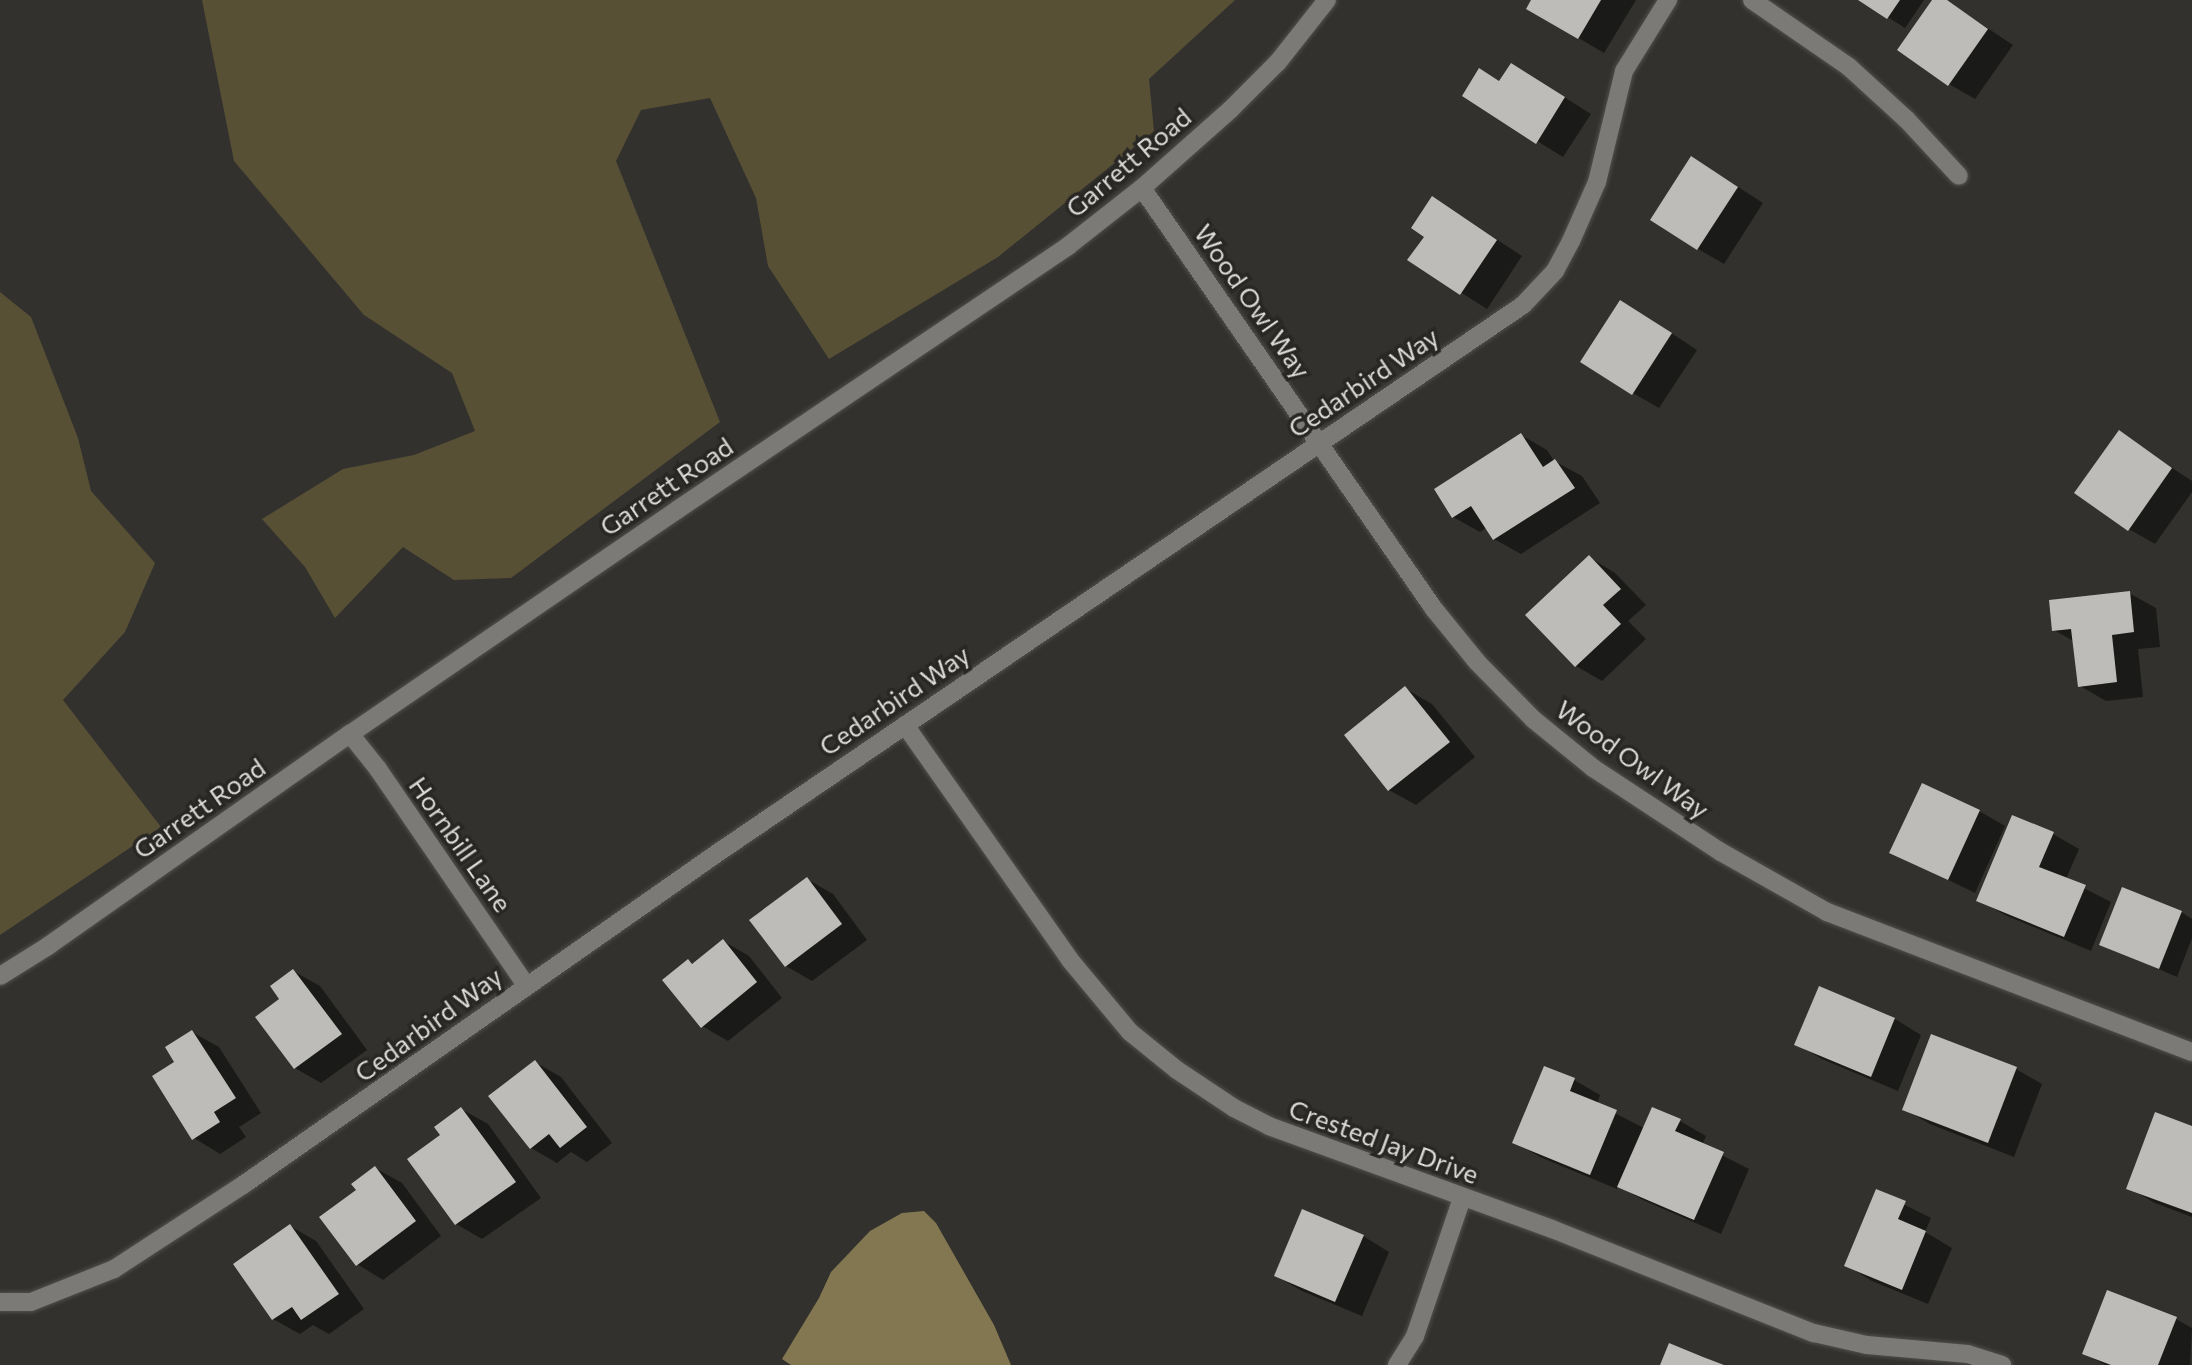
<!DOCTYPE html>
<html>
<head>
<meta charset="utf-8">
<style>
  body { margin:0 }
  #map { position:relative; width:2192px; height:1365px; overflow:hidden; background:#32312e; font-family:Commissioner,sans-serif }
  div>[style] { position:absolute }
  .green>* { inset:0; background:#585035 }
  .water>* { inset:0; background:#827750 }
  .shadow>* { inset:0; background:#0007 }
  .building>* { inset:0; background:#bdbcb8 }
  .roads { filter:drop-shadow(0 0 2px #504f4d) drop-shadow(0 0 2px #504f4d) }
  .minor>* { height:18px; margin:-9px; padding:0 9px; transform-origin:9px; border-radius:9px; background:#7b7a77 }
  .tertiary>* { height:18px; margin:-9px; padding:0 9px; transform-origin:9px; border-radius:9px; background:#7b7a77 }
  span { translate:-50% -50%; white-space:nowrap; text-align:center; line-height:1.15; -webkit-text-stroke:7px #282724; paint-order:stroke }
  .street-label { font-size:26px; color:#dcdbd9 }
</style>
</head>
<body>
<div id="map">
  <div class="green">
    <i style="clip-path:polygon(202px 0,1235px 0,1149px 79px,1154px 131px,998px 257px,829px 359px,768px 266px,756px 198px,710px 98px,641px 110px,616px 161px,720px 422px,511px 578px,454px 580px,403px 547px,335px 618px,305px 567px,262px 519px,343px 469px,414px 455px,475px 431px,452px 373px,364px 315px,234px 161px)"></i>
    <i style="clip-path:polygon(0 292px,31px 317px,78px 438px,91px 491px,155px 563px,125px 632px,63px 700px,161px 827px,0 935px)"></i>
  </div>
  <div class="water">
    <i style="clip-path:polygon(924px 1211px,936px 1223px,994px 1325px,1011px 1365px,791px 1365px,782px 1359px,819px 1298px,831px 1272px,870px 1231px,902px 1213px)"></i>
  </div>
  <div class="shadow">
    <i style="clip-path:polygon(1533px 0,1636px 0,1604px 53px,1528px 8px)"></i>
    <i style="clip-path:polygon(1861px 0,1924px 0,1905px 28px)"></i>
    <i style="clip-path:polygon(1934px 0,1945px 0,2013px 45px,1975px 99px,1949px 84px)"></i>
    <i style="clip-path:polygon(1537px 80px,1591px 114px,1563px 157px,1464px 96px,1500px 83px)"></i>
    <i style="clip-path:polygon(1718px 174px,1763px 203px,1724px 264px,1698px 249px)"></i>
    <i style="clip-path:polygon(1458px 214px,1522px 256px,1487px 309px,1410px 260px,1426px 236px)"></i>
    <i style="clip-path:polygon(1647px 317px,1697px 350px,1659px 408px,1633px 393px)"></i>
    <i style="clip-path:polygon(2119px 433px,2192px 481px,2192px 492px,2155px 544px,2129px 529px)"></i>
    <i style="clip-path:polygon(1521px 435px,1547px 450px,1554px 461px,1582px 476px,1600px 503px,1521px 554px,1494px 539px,1487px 527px,1480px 532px,1453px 517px)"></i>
    <i style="clip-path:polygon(1589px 557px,1615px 573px,1646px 605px,1628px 621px,1646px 639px,1602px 681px,1576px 666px)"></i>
    <i style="clip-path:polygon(2129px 593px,2156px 608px,2160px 647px,2138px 649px,2143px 697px,2106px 701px,2080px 686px,2075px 642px,2054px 630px)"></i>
    <i style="clip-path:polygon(1406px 689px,1432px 704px,1475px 757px,1416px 805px,1389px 790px,1346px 736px)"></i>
    <i style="clip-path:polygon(1979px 811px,2005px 826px,1975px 893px,1892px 852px)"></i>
    <i style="clip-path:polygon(2053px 834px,2079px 849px,2066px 879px,2111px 902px,2091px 951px,2005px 915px,1979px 900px)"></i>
    <i style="clip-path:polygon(807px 879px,833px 894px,867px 940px,812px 981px,786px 966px)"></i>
    <i style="clip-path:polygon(2181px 912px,2192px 919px,2192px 938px,2177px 977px,2101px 944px)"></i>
    <i style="clip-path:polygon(723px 941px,749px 956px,782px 998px,728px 1041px,702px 1026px,688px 961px,693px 964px)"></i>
    <i style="clip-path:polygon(293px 971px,320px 986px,367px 1050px,321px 1083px,295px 1068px,282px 1000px)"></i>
    <i style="clip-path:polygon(1820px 989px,1895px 1019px,1921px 1035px,1898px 1091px,1822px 1059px,1796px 1044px)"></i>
    <i style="clip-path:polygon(192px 1032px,219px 1047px,261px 1113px,239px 1127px,246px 1137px,220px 1154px,194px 1138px,176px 1063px)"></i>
    <i style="clip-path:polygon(535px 1062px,561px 1077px,612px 1143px,587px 1162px,571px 1152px,557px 1163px,531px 1148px)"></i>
    <i style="clip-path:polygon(2016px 1069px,2042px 1084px,2014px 1157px,1930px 1124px,1904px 1109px)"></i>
    <i style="clip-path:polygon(1574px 1080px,1600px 1095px,1597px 1104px,1644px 1128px,1680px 1121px,1706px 1136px,1702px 1145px,1749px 1169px,1721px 1234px,1645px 1201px,1618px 1186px,1617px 1189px,1540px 1157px,1514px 1142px)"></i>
    <i style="clip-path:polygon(461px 1109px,488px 1124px,541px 1198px,482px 1239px,456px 1224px,443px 1135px)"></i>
    <i style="clip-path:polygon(2192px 1127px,2192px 1217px,2155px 1203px,2128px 1188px)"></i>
    <i style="clip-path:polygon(375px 1168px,402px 1183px,441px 1236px,383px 1280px,357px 1264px,358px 1190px)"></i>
    <i style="clip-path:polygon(1877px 1191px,1931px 1218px,1925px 1232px,1952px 1248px,1928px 1304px,1872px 1281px,1846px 1265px)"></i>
    <i style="clip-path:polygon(290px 1226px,316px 1241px,364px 1309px,329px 1334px,313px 1325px,300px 1334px,273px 1319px)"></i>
    <i style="clip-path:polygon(1363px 1236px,1389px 1252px,1362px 1316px,1302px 1291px,1276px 1276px)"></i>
    <i style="clip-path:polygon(2176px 1319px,2192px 1328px,2190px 1365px,2105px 1365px,2084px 1353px)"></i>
  </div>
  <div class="building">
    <i style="clip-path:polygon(1531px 0,1601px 0,1578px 39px,1526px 9px)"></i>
    <i style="clip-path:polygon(1858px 0,1900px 0,1887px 19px)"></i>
    <i style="clip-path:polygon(1932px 0,1947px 0,1988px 29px,1948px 86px,1897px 50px)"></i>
    <i style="clip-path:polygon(1511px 63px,1565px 97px,1536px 144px,1462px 96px,1479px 68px,1499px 81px)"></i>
    <i style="clip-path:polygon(1691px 156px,1738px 187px,1697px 250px,1650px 220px)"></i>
    <i style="clip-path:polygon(1432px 196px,1497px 240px,1460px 295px,1407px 260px,1424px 237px,1411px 228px)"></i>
    <i style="clip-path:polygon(1620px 300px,1672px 333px,1632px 395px,1580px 362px)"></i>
    <i style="clip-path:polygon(2119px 430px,2172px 468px,2128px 531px,2074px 493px)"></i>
    <i style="clip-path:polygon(1521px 433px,1543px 467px,1555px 459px,1575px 488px,1493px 540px,1471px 506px,1452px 518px,1434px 489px)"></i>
    <i style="clip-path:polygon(1589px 555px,1621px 589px,1603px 605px,1621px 624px,1575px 667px,1525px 615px)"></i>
    <i style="clip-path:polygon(2130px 591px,2134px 632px,2112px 635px,2117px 682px,2078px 687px,2071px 629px,2052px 631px,2049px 600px)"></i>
    <i style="clip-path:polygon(1405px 686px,1450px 742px,1388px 791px,1344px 735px)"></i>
    <i style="clip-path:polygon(1922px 783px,1980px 810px,1948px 880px,1889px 853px)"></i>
    <i style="clip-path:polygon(2012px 815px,2054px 832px,2039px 867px,2086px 885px,2064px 937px,1976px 901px)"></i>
    <i style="clip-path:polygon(807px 877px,842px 924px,785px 967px,749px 920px)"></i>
    <i style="clip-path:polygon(2122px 887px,2182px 911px,2159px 969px,2099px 945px)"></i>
    <i style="clip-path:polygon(723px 939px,757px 982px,701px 1028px,662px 980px,688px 959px,692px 964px)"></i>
    <i style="clip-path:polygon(293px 969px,342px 1034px,294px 1069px,255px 1017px,279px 999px,270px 986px)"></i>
    <i style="clip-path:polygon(1819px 986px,1895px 1018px,1871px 1077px,1794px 1045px)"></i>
    <i style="clip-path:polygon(192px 1030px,236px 1098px,214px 1112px,220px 1122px,192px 1140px,152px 1076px,174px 1062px,165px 1047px)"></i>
    <i style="clip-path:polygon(1931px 1034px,2017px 1067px,1988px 1143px,1902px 1110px)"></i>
    <i style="clip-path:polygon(535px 1060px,587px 1127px,560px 1148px,549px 1134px,530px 1149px,488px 1096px)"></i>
    <i style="clip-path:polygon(1544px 1066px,1575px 1078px,1570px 1091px,1617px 1110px,1590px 1175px,1512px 1143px)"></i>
    <i style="clip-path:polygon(461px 1107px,516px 1182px,455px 1225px,407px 1159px,440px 1135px,434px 1127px)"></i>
    <i style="clip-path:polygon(1652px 1107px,1681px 1119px,1675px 1131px,1724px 1152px,1694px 1220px,1617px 1187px)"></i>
    <i style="clip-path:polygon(2155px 1112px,2192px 1126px,2192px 1213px,2126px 1189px)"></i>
    <i style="clip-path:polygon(375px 1166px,416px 1221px,356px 1266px,319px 1217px,356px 1190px,351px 1184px)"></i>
    <i style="clip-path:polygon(1876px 1189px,1906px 1201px,1898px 1219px,1926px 1231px,1902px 1290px,1844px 1266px)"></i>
    <i style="clip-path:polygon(1302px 1209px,1364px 1235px,1335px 1302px,1274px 1276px)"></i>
    <i style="clip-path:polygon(290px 1224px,339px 1294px,301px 1320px,292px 1307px,272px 1320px,233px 1264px)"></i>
    <i style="clip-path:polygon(2107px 1290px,2177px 1317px,2158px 1365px,2111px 1365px,2082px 1354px)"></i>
    <i style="clip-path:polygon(1669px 1343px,1703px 1357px,1724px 1365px,1660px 1365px)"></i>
  </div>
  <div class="roads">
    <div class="minor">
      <i style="left:1752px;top:0;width:118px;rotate:34.6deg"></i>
      <i style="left:1849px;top:67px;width:79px;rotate:42.4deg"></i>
      <i style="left:1907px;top:120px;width:76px;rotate:47.1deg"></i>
      <i style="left:1142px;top:188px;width:512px;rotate:55.26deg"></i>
      <i style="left:1434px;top:609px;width:68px;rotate:50.9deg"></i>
      <i style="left:1477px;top:662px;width:81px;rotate:45.5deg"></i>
      <i style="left:1534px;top:720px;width:76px;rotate:39.1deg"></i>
      <i style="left:1593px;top:768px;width:153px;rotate:33.3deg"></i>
      <i style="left:1721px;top:852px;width:122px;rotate:29.5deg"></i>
      <i style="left:1827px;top:912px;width:391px;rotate:21deg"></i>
      <i style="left:905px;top:725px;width:287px;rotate:54.9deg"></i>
      <i style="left:1070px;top:960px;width:94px;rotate:50.2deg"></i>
      <i style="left:1130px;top:1032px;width:60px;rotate:39deg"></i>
      <i style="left:1177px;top:1070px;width:69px;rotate:33.7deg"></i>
      <i style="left:1234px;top:1108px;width:39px;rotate:27deg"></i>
      <i style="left:1269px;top:1126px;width:301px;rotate:20deg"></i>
      <i style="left:1552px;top:1229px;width:282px;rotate:21.7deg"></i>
      <i style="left:1814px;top:1333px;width:54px;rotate:12.8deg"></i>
      <i style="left:1867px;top:1345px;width:101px;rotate:5.1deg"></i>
      <i style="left:1968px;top:1354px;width:36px;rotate:18deg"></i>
      <i style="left:350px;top:734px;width:45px;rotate:51.3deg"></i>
      <i style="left:378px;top:769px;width:262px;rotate:55.6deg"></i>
      <i style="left:0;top:1302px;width:31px"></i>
      <i style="left:31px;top:1302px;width:89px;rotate:-21.7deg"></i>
      <i style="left:114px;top:1269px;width:154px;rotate:-33.1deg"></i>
      <i style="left:243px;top:1185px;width:577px;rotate:-34.98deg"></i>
      <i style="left:716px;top:854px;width:976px;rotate:-34.23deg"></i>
      <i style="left:1523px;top:305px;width:47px;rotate:-46.7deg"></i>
      <i style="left:1555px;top:271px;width:34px;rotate:-62deg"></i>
      <i style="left:1571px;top:241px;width:64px;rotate:-66.2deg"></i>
      <i style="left:1597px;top:182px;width:114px;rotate:-76.3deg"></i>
      <i style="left:1624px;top:71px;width:84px;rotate:-58.2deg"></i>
      <i style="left:1397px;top:1365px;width:34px;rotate:-58deg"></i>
      <i style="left:1415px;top:1336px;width:146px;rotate:-71.2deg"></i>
    </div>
    <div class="tertiary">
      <i style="left:0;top:976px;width:57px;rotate:-32deg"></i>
      <i style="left:48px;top:946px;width:369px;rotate:-35.1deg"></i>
      <i style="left:350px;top:734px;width:396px;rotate:-34.4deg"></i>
      <i style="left:677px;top:510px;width:472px;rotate:-34deg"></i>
      <i style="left:1068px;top:246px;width:94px;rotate:-38.1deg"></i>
      <i style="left:1142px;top:188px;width:118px;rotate:-41.6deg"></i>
      <i style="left:1230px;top:110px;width:68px;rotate:-45deg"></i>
      <i style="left:1278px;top:62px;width:79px;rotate:-51.7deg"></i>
    </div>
  </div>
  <div class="street-label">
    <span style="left:1128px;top:162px;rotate:-40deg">Garrett Road</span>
    <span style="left:1253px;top:301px;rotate:55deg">Wood Owl Way</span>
    <span style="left:1363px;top:382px;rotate:-34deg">Cedarbird Way</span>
    <span style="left:666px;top:486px;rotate:-34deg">Garrett Road</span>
    <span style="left:894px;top:700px;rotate:-34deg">Cedarbird Way</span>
    <span style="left:1633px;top:759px;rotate:36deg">Wood Owl Way</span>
    <span style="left:199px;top:808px;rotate:-35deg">Garrett Road</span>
    <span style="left:461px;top:844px;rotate:55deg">Hornbill Lane</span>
    <span style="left:428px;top:1024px;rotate:-36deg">Cedarbird Way</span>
    <span style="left:1384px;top:1141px;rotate:20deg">Crested Jay Drive</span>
  </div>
</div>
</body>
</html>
